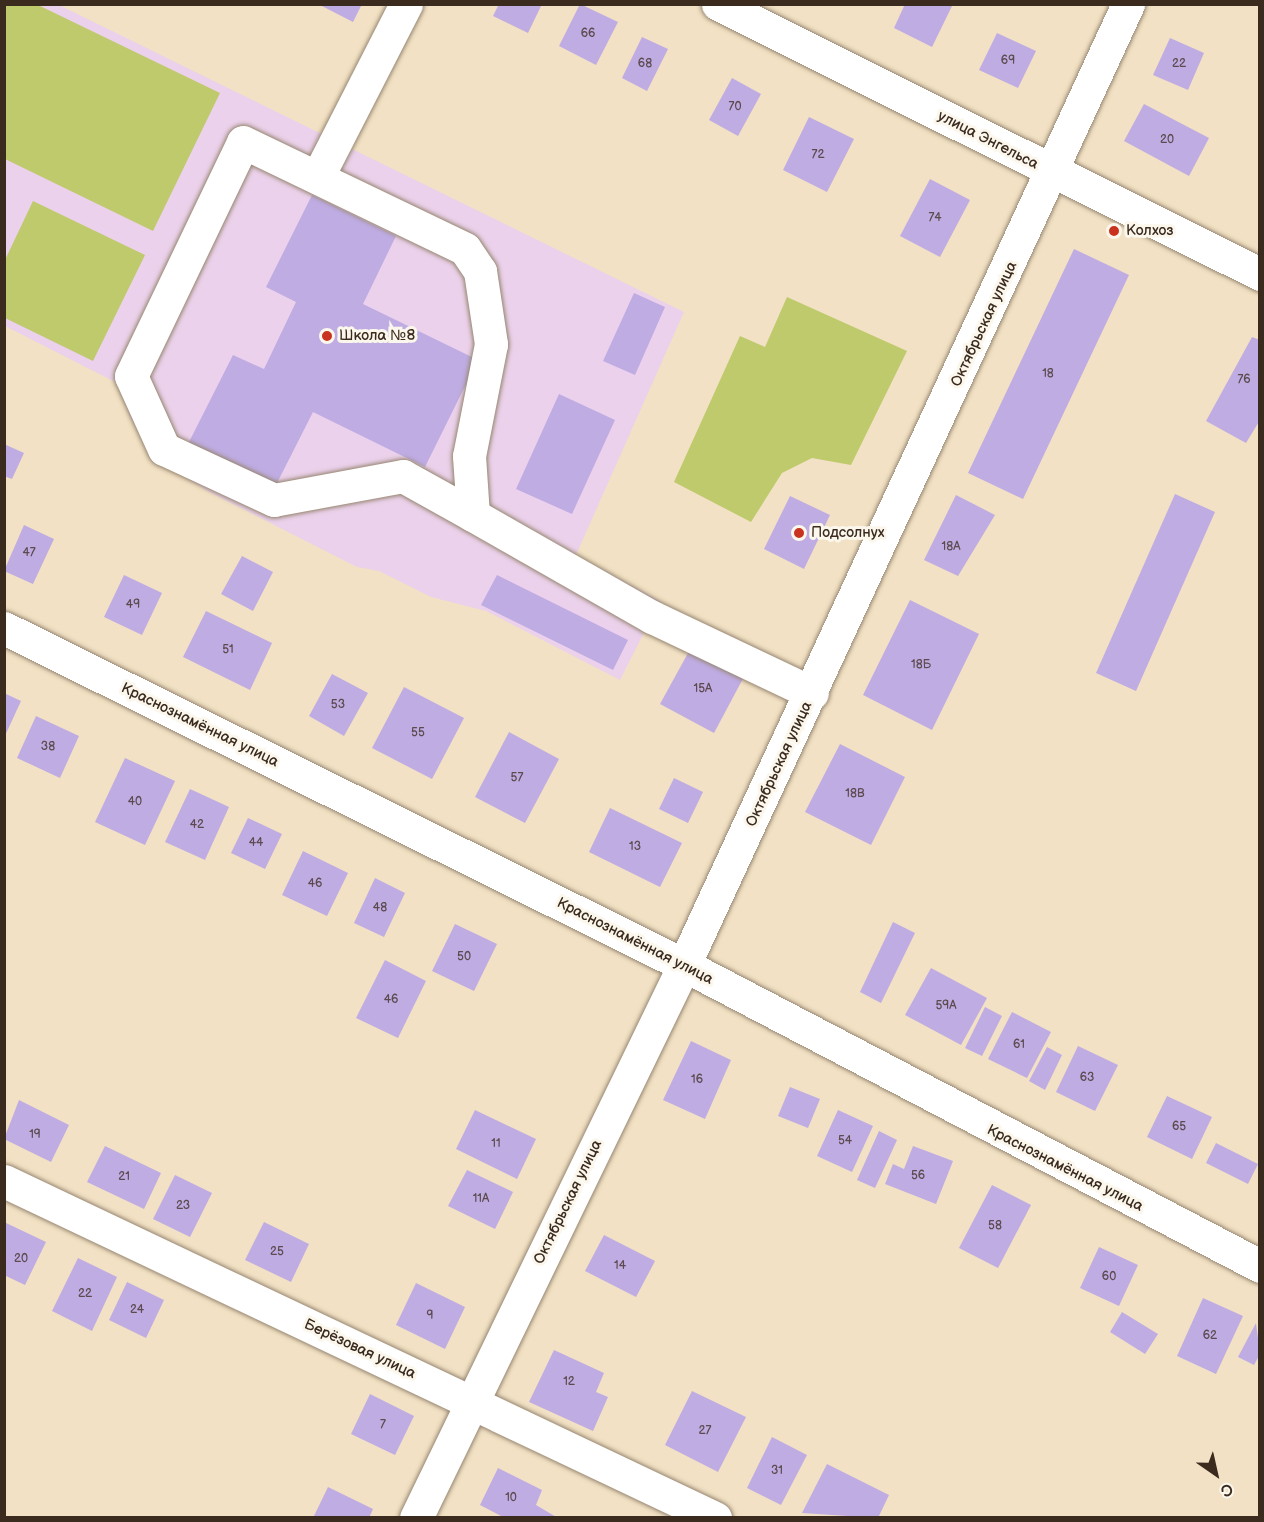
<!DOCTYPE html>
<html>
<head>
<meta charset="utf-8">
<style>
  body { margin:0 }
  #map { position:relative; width:1264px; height:1522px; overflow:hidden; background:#f2e1c4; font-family:"Balsamiq Sans",sans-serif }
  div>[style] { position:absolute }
  .built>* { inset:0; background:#ebd1eb }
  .green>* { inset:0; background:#beca6c }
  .building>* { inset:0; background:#bface3 }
  .roads { filter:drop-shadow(0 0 2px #968671) drop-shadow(0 0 2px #968671) }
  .minor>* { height:33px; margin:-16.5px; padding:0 16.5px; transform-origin:16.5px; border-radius:16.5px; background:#fff }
  .dots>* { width:16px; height:16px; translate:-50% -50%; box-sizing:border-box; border:3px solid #fbf7ec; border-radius:50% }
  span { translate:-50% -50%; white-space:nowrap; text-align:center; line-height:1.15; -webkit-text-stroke:6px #fbf7ec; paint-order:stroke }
  .number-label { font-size:12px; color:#5c4a4f }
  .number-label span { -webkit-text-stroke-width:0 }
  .street-label { font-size:15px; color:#3b2a1e }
  .poi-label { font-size:15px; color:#3b2a1e }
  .left { translate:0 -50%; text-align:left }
  .frame { position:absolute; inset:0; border:6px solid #3b2a1e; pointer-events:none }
  .north { position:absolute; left:1186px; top:1444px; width:60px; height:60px; -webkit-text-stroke:4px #fbf7ec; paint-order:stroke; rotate:146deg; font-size:16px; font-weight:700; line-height:24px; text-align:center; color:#3b2a1e }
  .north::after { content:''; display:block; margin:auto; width:21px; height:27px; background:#3b2a1e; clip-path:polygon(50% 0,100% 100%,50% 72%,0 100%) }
</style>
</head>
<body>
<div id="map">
  <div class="built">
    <i style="clip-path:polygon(4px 5px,59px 5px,684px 312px,576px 555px,660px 601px,620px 680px,486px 611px,431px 597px,379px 571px,357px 567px,211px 493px,155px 459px,130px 417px,119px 384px,5px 326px)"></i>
  </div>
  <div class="green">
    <i style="clip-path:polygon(4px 5px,38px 5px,220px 93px,153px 231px,5px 159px)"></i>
    <i style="clip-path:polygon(33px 201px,145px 255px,93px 361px,5px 318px,5px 260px)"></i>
    <i style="clip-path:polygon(787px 297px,907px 351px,851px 465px,812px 458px,782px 473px,751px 522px,674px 482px,740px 336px,765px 347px)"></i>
  </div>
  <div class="building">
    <i style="clip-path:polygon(318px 4px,362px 4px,353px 22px)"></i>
    <i style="clip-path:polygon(499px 4px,542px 4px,528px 33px,493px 16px)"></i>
    <i style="clip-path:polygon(580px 4px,618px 22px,596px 65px,559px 46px)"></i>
    <i style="clip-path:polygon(905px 4px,953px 4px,932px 47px,894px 28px)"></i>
    <i style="clip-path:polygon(997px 33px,1036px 51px,1018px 88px,979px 70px)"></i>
    <i style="clip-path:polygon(642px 37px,668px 49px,647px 91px,622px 78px)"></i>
    <i style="clip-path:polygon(1170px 38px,1204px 53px,1188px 90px,1153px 75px)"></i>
    <i style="clip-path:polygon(732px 78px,761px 94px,738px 136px,709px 120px)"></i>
    <i style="clip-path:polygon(1144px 104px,1209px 138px,1189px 176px,1124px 141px)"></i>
    <i style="clip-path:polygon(809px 117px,854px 139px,827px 192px,783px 170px)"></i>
    <i style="clip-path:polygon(930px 179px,970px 200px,940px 257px,900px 236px)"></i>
    <i style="clip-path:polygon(312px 195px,396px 236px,363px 304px,478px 360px,425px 467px,313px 412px,275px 487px,188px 444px,233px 355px,264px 369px,296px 302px,266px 287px)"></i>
    <i style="clip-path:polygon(1074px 249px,1129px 275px,1023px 499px,968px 473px)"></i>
    <i style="clip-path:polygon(634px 293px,665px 307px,635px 375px,603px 361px)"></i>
    <i style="clip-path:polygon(1252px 337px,1260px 340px,1260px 420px,1246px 443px,1206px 421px)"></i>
    <i style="clip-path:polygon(559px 394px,615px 420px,572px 514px,516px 489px)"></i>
    <i style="clip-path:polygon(4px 444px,24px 453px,12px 479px,4px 476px)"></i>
    <i style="clip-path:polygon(1175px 494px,1215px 512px,1136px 691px,1096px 673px)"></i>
    <i style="clip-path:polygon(956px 495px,995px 515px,958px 576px,924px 560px)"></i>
    <i style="clip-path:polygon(790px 496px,830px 515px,804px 569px,764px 549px)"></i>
    <i style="clip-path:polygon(24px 525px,54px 539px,33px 584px,4px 571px)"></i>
    <i style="clip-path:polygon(242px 556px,273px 572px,253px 611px,221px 594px)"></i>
    <i style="clip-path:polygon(124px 575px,162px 593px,142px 635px,104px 617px)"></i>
    <i style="clip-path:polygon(497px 575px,628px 640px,613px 670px,481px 605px)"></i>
    <i style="clip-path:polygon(910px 600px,979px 634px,932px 730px,863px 695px)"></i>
    <i style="clip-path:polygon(206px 611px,272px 643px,250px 690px,183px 657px)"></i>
    <i style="clip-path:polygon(693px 644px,746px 673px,714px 733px,660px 704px)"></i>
    <i style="clip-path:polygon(332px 674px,368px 693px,344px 736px,309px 716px)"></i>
    <i style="clip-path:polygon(404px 687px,464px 718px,432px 779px,372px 748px)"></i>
    <i style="clip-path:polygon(4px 693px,21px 701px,4px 738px)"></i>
    <i style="clip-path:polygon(36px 716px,79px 736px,60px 778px,17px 758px)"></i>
    <i style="clip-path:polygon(509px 732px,559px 759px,525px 823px,475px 797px)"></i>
    <i style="clip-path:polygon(840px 744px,905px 777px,871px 845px,805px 812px)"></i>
    <i style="clip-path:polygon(125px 758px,175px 781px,145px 845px,95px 822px)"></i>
    <i style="clip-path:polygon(674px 778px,703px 792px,688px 823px,659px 809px)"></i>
    <i style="clip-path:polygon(190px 789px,229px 807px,205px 860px,165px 842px)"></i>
    <i style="clip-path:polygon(610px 808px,682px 843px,660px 887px,589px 852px)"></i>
    <i style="clip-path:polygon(248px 818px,282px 834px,265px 869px,231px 853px)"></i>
    <i style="clip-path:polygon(303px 851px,348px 873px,327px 916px,282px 895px)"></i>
    <i style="clip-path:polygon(375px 878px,405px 893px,384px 937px,354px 923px)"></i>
    <i style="clip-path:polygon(893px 922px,915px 933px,881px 1003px,860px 992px)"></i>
    <i style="clip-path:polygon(455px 924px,497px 944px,474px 991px,432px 971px)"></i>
    <i style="clip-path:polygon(385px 960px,426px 981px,398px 1038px,356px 1018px)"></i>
    <i style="clip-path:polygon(931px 968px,987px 998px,961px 1045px,905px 1015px)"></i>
    <i style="clip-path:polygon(985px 1007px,1002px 1016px,982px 1056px,965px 1048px)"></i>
    <i style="clip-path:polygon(1012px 1012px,1051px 1032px,1027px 1078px,988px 1059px)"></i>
    <i style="clip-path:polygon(691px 1041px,731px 1060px,705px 1119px,663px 1100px)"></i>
    <i style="clip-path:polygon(1078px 1046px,1118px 1065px,1095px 1111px,1056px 1092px)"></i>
    <i style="clip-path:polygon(1047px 1047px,1062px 1055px,1045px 1090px,1029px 1081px)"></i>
    <i style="clip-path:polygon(790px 1087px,820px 1099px,808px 1128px,778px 1116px)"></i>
    <i style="clip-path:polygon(1167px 1096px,1212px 1117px,1192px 1159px,1147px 1137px)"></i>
    <i style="clip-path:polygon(19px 1100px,69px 1125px,51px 1162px,4px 1139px)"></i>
    <i style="clip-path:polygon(475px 1110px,536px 1139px,517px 1179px,456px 1149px)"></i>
    <i style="clip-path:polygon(838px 1110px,873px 1126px,852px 1172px,817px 1156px)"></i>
    <i style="clip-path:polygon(879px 1131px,897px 1140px,875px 1188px,857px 1180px)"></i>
    <i style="clip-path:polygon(1216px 1143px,1258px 1164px,1248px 1184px,1206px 1163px)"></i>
    <i style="clip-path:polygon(105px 1146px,161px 1173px,144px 1209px,87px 1182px)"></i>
    <i style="clip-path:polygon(913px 1146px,953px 1161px,936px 1204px,885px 1184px,893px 1164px,904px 1169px)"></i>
    <i style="clip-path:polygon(467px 1170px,513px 1192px,495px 1229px,448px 1206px)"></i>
    <i style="clip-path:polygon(175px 1175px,212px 1193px,190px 1237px,153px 1219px)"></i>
    <i style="clip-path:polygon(992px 1185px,1031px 1205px,998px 1268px,959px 1248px)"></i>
    <i style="clip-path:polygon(4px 1222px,46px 1242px,25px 1285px,4px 1275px)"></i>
    <i style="clip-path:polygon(264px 1222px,309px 1244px,291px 1282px,245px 1260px)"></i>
    <i style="clip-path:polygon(604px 1235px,655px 1261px,636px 1297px,585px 1271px)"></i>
    <i style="clip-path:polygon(1099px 1247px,1138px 1265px,1119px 1306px,1080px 1288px)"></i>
    <i style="clip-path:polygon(78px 1258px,117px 1277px,92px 1331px,52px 1311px)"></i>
    <i style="clip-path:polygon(127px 1282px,164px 1300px,146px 1338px,109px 1320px)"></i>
    <i style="clip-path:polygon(416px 1283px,465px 1307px,445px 1349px,396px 1325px)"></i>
    <i style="clip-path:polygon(1203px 1298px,1243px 1316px,1216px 1374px,1177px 1356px)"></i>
    <i style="clip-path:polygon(1122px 1312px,1158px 1334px,1145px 1354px,1110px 1332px)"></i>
    <i style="clip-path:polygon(1256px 1323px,1260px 1354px,1254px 1365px,1238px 1357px)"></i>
    <i style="clip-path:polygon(554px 1350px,604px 1373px,596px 1392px,608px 1397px,593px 1431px,529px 1402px)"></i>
    <i style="clip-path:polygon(692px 1391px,746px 1417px,718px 1472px,665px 1445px)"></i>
    <i style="clip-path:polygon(370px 1394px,414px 1416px,395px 1455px,351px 1434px)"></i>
    <i style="clip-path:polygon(772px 1437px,807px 1455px,781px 1505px,747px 1488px)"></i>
    <i style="clip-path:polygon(827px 1464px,889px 1495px,878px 1518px,802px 1513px)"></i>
    <i style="clip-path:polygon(498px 1468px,542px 1490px,536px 1505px,558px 1518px,505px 1518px,480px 1505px)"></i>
    <i style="clip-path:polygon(328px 1487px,373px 1509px,369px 1518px,313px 1518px)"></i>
  </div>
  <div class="roads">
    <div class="minor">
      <i style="left:718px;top:4px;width:606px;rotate:26.48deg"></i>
      <i style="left:243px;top:142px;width:246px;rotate:25.7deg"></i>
      <i style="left:465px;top:249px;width:27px;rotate:56deg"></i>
      <i style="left:480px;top:271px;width:74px;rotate:81.4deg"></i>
      <i style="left:491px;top:344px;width:114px;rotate:101.1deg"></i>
      <i style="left:469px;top:456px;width:59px;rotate:86.1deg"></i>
      <i style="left:473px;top:515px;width:80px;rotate:-150.9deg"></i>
      <i style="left:403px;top:476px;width:131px;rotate:169.5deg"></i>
      <i style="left:274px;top:500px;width:121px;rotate:-155.1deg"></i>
      <i style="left:164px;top:449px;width:80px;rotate:-114.3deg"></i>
      <i style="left:131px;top:376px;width:259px;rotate:-64.4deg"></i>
      <i style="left:318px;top:176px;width:193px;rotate:-62.9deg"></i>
      <i style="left:473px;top:515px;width:206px;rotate:29.7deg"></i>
      <i style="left:652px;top:617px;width:177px;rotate:25.4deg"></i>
      <i style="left:4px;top:628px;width:759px;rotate:26.36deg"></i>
      <i style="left:684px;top:965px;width:650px;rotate:27.59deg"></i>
      <i style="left:4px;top:1181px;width:787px;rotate:25.36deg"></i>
      <i style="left:416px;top:1518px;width:615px;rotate:-64.14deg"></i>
      <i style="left:684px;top:965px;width:1059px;rotate:-65.2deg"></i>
    </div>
  </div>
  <div class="dots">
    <i style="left:1114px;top:231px;background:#c8321e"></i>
    <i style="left:327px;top:336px;background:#c8321e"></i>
    <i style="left:799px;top:533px;background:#c8321e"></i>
  </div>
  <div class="number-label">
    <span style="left:588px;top:34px">66</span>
    <span style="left:1008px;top:61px">69</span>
    <span style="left:645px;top:64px">68</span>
    <span style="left:1179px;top:64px">22</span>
    <span style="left:735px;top:107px">70</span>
    <span style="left:1167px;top:140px">20</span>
    <span style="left:818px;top:155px">72</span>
    <span style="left:935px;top:218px">74</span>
    <span style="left:1048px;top:374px">18</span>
    <span style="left:1244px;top:380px">76</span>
    <span style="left:951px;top:547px">18А</span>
    <span style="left:29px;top:553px">47</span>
    <span style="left:133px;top:605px">49</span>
    <span style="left:228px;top:650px">51</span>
    <span style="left:921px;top:665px">18Б</span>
    <span style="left:703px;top:689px">15А</span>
    <span style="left:338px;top:705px">53</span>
    <span style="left:418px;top:733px">55</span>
    <span style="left:48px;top:747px">38</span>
    <span style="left:517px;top:778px">57</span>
    <span style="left:855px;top:794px">18В</span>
    <span style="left:135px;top:802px">40</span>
    <span style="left:197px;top:825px">42</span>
    <span style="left:256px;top:843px">44</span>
    <span style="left:635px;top:847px">13</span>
    <span style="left:315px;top:884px">46</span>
    <span style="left:380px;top:908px">48</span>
    <span style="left:464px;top:957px">50</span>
    <span style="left:391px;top:1000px">46</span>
    <span style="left:946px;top:1006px">59А</span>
    <span style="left:1019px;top:1045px">61</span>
    <span style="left:1087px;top:1078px">63</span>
    <span style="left:697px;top:1080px">16</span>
    <span style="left:1179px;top:1127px">65</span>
    <span style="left:35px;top:1135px">19</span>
    <span style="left:845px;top:1141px">54</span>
    <span style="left:496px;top:1144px">11</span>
    <span style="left:918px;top:1176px">56</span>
    <span style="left:124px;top:1177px">21</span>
    <span style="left:481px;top:1199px">11А</span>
    <span style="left:183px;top:1206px">23</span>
    <span style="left:995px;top:1226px">58</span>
    <span style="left:277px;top:1252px">25</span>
    <span style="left:21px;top:1259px">20</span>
    <span style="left:620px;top:1266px">14</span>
    <span style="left:1109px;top:1277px">60</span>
    <span style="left:85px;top:1294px">22</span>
    <span style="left:137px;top:1310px">24</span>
    <span style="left:430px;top:1316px">9</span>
    <span style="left:1210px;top:1336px">62</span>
    <span style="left:569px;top:1382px">12</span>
    <span style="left:383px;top:1425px">7</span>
    <span style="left:705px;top:1431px">27</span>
    <span style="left:777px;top:1471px">31</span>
    <span style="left:511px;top:1498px">10</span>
  </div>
  <div class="street-label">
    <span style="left:988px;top:140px;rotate:27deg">улица Энгельса</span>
    <span style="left:984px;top:324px;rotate:-65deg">Октябрьская улица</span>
    <span style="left:200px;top:725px;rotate:26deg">Краснознамённая улица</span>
    <span style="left:779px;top:764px;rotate:-65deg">Октябрьская улица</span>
    <span style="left:635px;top:941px;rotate:27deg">Краснознамённая улица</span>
    <span style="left:1065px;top:1168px;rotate:27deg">Краснознамённая улица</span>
    <span style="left:568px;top:1202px;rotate:-64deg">Октябрьская улица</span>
    <span style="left:360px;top:1349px;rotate:25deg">Берёзовая улица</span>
  </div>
  <div class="poi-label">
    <span class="left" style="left:1126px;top:231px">Колхоз</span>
    <span class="left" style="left:339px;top:336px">Школа №8</span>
    <span class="left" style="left:811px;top:533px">Подсолнух</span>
  </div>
  <div class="frame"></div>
  <div class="north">С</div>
</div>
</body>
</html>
